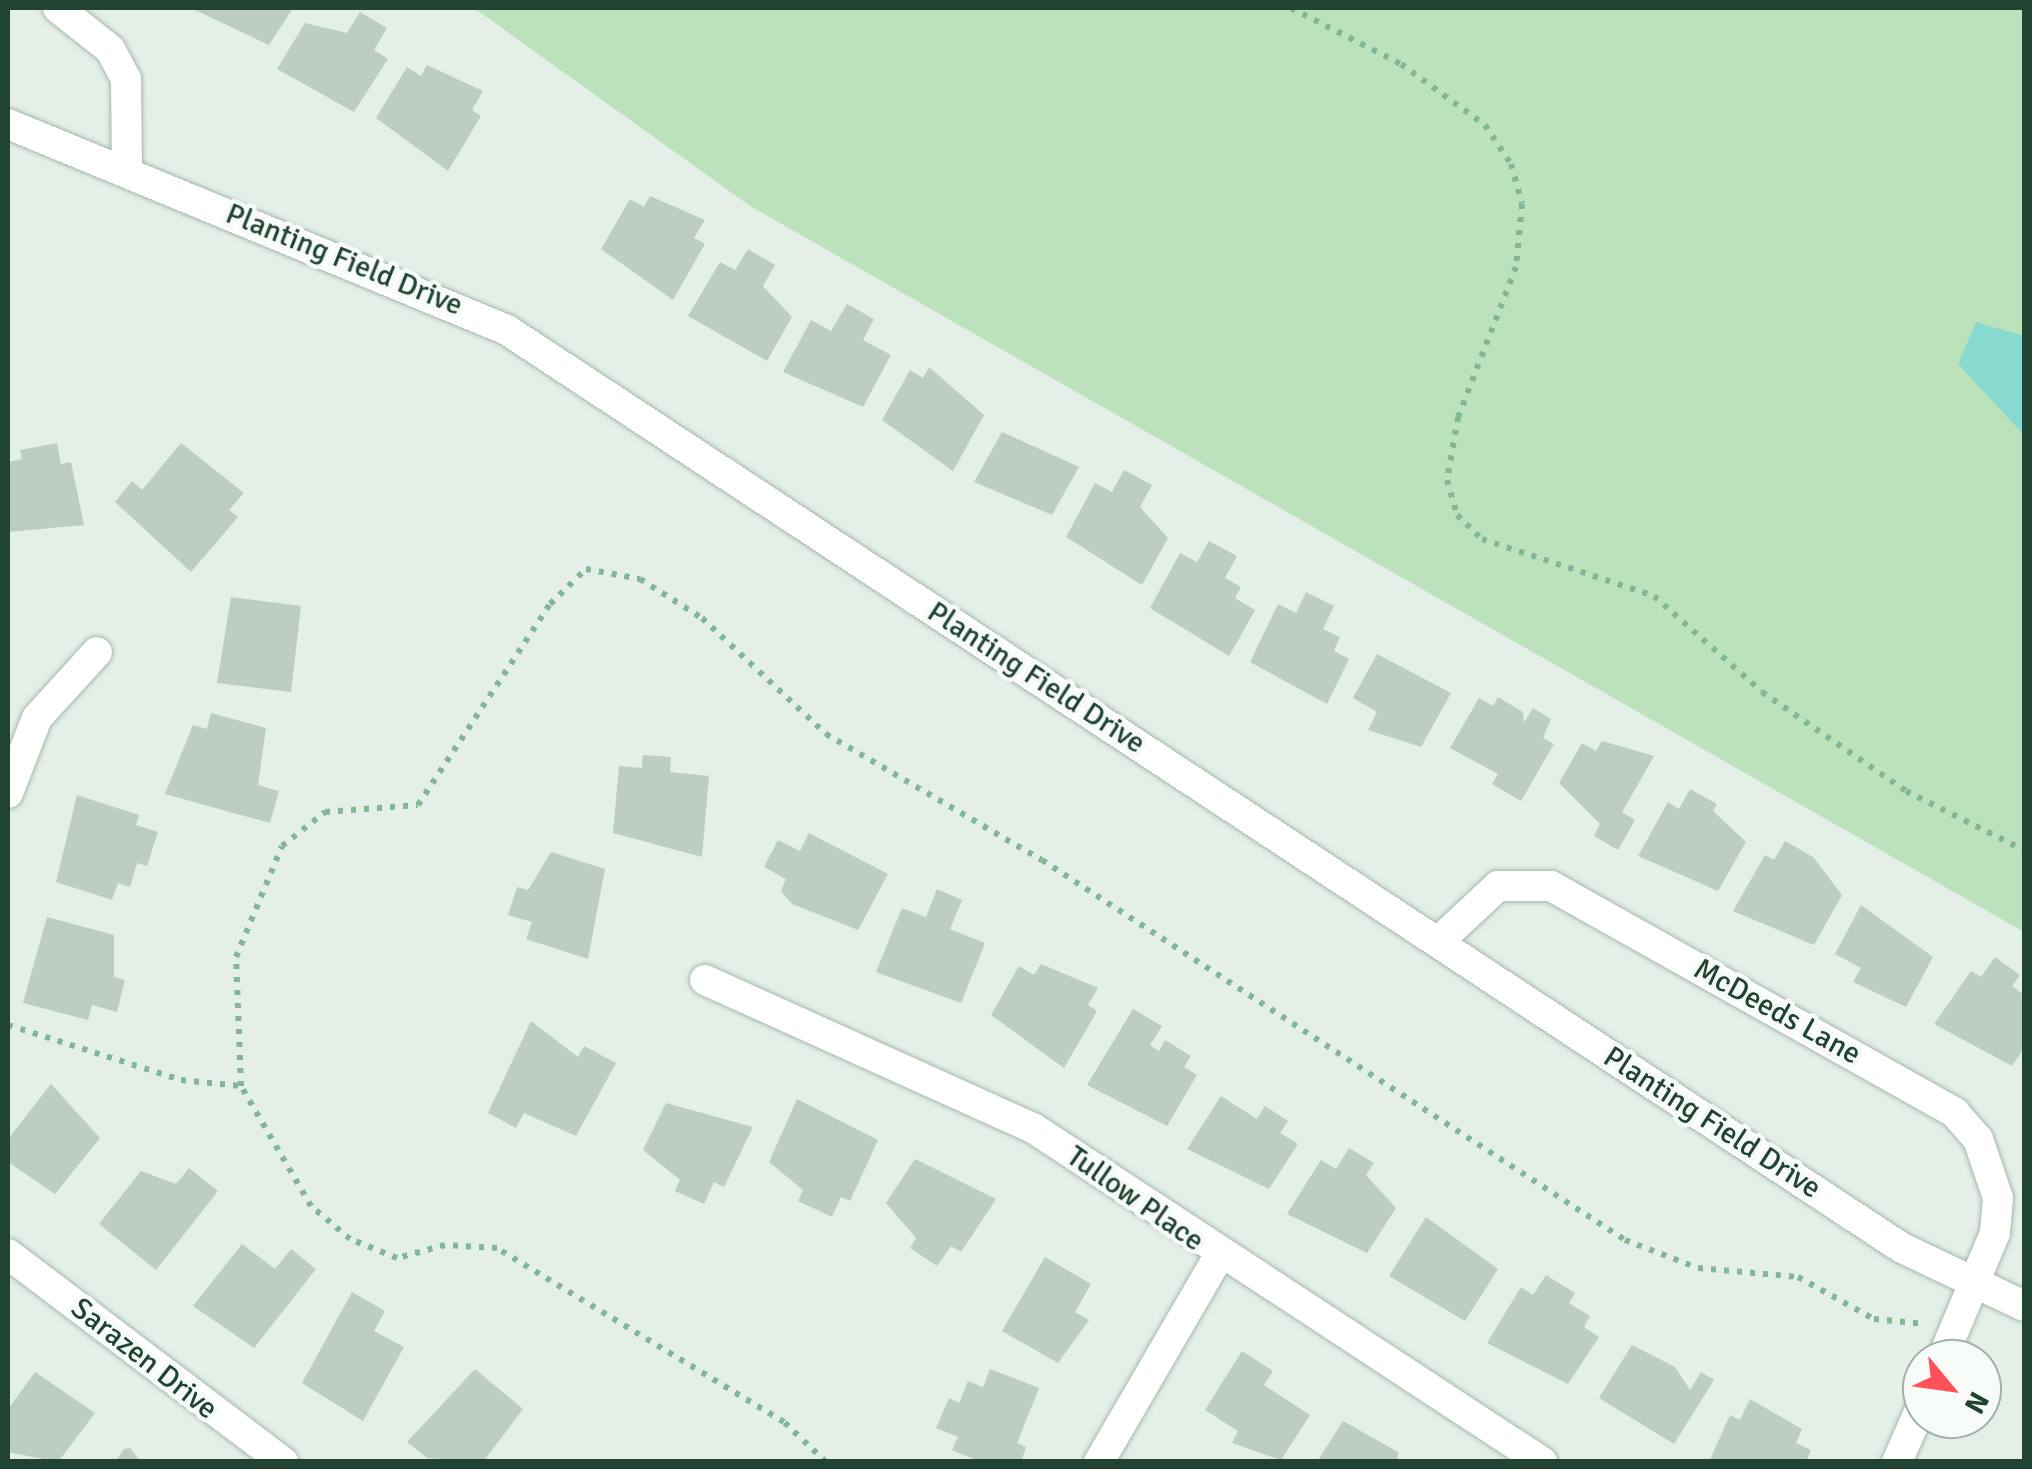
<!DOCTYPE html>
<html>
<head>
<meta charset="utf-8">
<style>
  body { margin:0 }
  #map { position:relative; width:2032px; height:1469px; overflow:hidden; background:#e4efe7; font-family:Signika,sans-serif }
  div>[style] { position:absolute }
  .green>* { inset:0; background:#bce2bb }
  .water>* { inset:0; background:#88d9cf }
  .building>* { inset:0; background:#bccdc2 }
  .path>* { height:6px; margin-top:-3px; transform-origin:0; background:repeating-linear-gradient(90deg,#82b697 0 5px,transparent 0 13px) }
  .roads { filter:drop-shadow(0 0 2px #a6b8ad) drop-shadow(0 0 2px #a6b8ad) }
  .minor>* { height:30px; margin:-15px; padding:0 15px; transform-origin:15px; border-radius:15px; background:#fff }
  .tertiary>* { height:30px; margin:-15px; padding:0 15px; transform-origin:15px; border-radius:15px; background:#fff }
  span { translate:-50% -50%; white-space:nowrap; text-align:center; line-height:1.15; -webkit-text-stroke:9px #f6fbf7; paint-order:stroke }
  .street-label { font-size:30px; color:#214331 }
  .frame { position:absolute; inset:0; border:10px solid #214331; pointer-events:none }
  .north { position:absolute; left:1902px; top:1339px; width:100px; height:100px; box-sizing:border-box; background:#f6fbf7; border:2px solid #a1b1a8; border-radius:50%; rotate:119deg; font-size:28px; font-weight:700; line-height:40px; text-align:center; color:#214331 }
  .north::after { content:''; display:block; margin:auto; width:35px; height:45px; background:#ff5258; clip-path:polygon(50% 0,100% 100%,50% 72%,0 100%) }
</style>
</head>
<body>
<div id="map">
  <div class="green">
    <i style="clip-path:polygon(474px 8px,2024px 8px,2024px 932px,750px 206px)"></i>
  </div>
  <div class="water">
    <i style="clip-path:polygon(1976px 322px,2024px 336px,2024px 435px,1958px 364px)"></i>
  </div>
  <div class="building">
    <i style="clip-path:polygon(191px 8px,293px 8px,269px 45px)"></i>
    <i style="clip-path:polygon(360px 12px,387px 28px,374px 50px,388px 59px,354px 112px,277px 69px,305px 23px,347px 33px)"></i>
    <i style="clip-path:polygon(427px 65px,483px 91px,472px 110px,481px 116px,448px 171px,376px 118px,407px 67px,421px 76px)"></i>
    <i style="clip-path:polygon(650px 196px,705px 220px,694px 238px,705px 244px,673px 300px,601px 249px,630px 199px,644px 207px)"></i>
    <i style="clip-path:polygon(748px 249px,775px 265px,763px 286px,792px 317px,767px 361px,688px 316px,720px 262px,735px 270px)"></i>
    <i style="clip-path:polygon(847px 304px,874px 319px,863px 340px,891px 355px,863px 407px,783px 372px,811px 320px,831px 331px)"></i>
    <i style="clip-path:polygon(929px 367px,984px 415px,953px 471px,882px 420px,910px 370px,923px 378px)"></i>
    <i style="clip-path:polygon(1002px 432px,1079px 467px,1052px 515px,974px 482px)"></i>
    <i style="clip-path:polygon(57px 443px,61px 464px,71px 462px,84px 525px,8px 532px,8px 462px,22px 459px,20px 450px)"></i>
    <i style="clip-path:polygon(181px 443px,244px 493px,229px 510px,238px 517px,191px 572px,115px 502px,132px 481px,142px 490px)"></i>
    <i style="clip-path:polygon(1124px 470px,1152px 485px,1140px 507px,1168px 538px,1142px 585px,1066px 537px,1095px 483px,1112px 492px)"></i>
    <i style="clip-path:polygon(1209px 541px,1237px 556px,1225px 578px,1241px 587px,1235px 598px,1255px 610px,1229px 656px,1150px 608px,1180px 553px,1197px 562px)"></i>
    <i style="clip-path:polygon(1306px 592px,1334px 606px,1323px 629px,1340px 637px,1334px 651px,1349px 659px,1327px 704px,1250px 662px,1278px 604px,1296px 613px)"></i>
    <i style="clip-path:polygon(231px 597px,301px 606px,291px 692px,217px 683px)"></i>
    <i style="clip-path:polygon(1377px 654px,1451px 693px,1421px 747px,1368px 730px,1377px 712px,1353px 698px)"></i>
    <i style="clip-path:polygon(1498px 697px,1523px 712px,1524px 723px,1533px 708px,1551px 719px,1543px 738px,1554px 744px,1521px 801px,1492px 784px,1498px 774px,1450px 748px,1479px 698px,1493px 706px)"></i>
    <i style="clip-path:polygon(211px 713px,266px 728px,258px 785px,279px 791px,270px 823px,165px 794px,193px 725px,207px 729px)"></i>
    <i style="clip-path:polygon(1602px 741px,1654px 756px,1622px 812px,1635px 820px,1618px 850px,1594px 836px,1600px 824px,1559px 783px,1582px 743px,1596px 751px)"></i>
    <i style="clip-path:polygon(643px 755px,671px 757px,670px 772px,709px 776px,702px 857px,613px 833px,619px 766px,642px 768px)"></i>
    <i style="clip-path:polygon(1690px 789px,1717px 804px,1713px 811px,1746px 842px,1718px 891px,1638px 856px,1668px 802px,1679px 809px)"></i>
    <i style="clip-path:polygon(77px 795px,139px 815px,136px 825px,158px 832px,147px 866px,137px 863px,130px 887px,118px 883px,112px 900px,56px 882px)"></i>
    <i style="clip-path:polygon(809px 833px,888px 874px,858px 930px,792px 904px,781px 891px,786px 879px,764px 867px,778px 840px,800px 851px)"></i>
    <i style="clip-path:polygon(1785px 841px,1813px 857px,1842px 895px,1814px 945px,1733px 911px,1765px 855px,1774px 860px)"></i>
    <i style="clip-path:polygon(551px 852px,605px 869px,588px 959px,526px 939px,532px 922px,508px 915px,517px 887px,528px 890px)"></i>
    <i style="clip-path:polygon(937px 889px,962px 900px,950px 929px,985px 943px,961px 1003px,876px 972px,902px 908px,926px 917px)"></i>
    <i style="clip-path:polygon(1861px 905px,1933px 957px,1906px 1007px,1853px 982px,1861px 968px,1835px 954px)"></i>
    <i style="clip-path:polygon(47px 917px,114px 935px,114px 977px,125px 980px,117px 1012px,92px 1005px,88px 1020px,23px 1003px)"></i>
    <i style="clip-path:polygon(1995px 957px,2020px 975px,2012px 986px,2024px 995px,2024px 1048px,2012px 1066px,1934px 1024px,1971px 971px,1981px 977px)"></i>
    <i style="clip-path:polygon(1041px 964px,1098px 988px,1088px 1005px,1097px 1011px,1064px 1068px,991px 1015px,1019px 966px,1034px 975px)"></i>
    <i style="clip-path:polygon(1133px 1009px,1162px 1026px,1150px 1045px,1159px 1051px,1165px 1040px,1191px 1056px,1184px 1067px,1197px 1075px,1167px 1126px,1087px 1085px)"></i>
    <i style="clip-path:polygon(531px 1021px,578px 1057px,584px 1046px,616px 1063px,576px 1136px,524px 1113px,516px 1128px,488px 1113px)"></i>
    <i style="clip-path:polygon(51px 1084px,100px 1138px,55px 1194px,8px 1162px,8px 1139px)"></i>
    <i style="clip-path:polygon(1221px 1096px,1257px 1119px,1265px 1106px,1288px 1121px,1280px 1133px,1298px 1144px,1269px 1189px,1187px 1149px)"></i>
    <i style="clip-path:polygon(797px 1099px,878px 1140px,850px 1201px,841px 1197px,832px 1217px,798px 1201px,803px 1190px,769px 1162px)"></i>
    <i style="clip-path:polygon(666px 1103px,753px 1127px,724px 1187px,714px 1182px,704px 1204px,675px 1191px,680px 1180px,643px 1150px)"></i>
    <i style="clip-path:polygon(1349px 1148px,1374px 1163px,1366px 1175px,1396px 1208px,1367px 1253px,1287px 1214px,1321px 1160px,1336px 1169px)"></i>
    <i style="clip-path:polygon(915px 1159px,996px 1199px,961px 1252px,951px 1246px,937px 1266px,910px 1248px,916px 1238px,886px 1203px)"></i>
    <i style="clip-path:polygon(189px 1168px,218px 1191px,156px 1270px,99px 1224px,141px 1171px,176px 1184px)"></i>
    <i style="clip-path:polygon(1426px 1217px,1498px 1269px,1465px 1321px,1389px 1276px)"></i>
    <i style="clip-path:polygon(242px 1244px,275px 1269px,291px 1249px,316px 1269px,254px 1348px,193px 1306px)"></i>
    <i style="clip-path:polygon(1045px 1257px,1091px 1284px,1075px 1312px,1089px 1320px,1058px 1363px,1002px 1331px)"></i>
    <i style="clip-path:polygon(1546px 1275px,1575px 1293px,1569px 1303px,1590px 1316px,1584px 1327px,1599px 1337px,1568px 1384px,1487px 1343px,1521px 1287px,1533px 1295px)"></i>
    <i style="clip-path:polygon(352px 1292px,385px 1311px,374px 1331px,404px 1347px,363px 1421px,302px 1383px)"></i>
    <i style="clip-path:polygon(1632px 1345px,1675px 1367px,1690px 1390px,1701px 1372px,1714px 1380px,1674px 1444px,1599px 1398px)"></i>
    <i style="clip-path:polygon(1242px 1351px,1273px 1371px,1264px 1385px,1310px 1415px,1281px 1460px,1232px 1443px,1238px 1431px,1205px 1410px)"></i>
    <i style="clip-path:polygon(475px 1369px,523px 1409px,483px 1462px,427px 1458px,407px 1442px)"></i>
    <i style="clip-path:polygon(990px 1369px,1039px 1388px,1017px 1443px,1026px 1447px,1021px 1462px,981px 1462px,952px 1450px,958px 1437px,936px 1428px,949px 1398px,959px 1403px,968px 1381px,983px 1387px)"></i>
    <i style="clip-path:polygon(35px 1372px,95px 1413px,58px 1462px,8px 1452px,8px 1409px)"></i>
    <i style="clip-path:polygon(1750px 1399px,1802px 1429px,1796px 1443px,1811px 1450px,1806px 1462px,1709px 1462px,1730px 1415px,1740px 1420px)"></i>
    <i style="clip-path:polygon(1343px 1421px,1398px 1452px,1398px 1462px,1317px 1462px)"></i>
    <i style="clip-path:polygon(130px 1448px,141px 1462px,115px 1462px,124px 1449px)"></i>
  </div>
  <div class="path">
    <i style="left:1291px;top:8px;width:123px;rotate:27deg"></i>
    <i style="left:1401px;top:64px;width:104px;rotate:36deg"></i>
    <i style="left:1485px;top:125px;width:47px;rotate:56.3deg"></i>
    <i style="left:1511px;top:164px;width:41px;rotate:74.6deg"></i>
    <i style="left:1522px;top:204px;width:63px;rotate:95.4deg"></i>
    <i style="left:1516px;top:267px;width:161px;rotate:111.1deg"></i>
    <i style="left:1458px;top:417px;width:64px;rotate:99.9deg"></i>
    <i style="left:1447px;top:480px;width:36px;rotate:74deg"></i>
    <i style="left:1457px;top:515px;width:35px;rotate:44deg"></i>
    <i style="left:1482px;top:539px;width:181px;rotate:18.3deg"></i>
    <i style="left:1654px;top:596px;width:144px;rotate:41.6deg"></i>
    <i style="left:1762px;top:692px;width:175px;rotate:34.5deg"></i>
    <i style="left:1906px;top:791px;width:132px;rotate:26.6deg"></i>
    <i style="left:8px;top:1025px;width:182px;rotate:17.6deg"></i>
    <i style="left:181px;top:1080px;width:60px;rotate:5.7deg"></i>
    <i style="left:826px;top:1462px;width:58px;rotate:-136.4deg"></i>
    <i style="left:784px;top:1422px;width:336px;rotate:-148.8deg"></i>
    <i style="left:497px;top:1248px;width:52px;rotate:-176.7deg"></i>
    <i style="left:445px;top:1245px;width:50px;rotate:164.8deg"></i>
    <i style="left:397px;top:1258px;width:51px;rotate:-158deg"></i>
    <i style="left:350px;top:1239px;width:51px;rotate:-139.8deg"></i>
    <i style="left:311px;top:1206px;width:139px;rotate:-120.3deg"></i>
    <i style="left:241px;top:1086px;width:129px;rotate:-92.2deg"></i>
    <i style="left:236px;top:957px;width:120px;rotate:-67.5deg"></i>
    <i style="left:282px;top:846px;width:55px;rotate:-38.3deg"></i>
    <i style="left:325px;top:812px;width:93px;rotate:-4.3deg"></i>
    <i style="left:418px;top:805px;width:240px;rotate:-56.7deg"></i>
    <i style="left:550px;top:604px;width:50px;rotate:-44.2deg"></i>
    <i style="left:586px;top:569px;width:55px;rotate:10.5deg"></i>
    <i style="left:640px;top:579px;width:73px;rotate:32.2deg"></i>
    <i style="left:702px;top:618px;width:170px;rotate:43.1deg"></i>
    <i style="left:826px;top:734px;width:250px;rotate:30.3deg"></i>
    <i style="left:1042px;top:860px;width:696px;rotate:33.1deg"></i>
    <i style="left:1625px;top:1240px;width:78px;rotate:21deg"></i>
    <i style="left:1698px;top:1268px;width:100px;rotate:5.1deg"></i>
    <i style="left:1798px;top:1277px;width:87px;rotate:28.9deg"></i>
    <i style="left:1874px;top:1319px;width:51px;rotate:5.6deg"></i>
  </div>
  <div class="roads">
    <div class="minor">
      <i style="left:58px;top:8px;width:66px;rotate:38.3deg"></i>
      <i style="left:110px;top:49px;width:34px;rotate:62deg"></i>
      <i style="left:126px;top:79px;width:93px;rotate:89.4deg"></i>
      <i style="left:8px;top:793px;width:80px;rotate:-68.9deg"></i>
      <i style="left:37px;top:718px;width:89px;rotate:-47.7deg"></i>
      <i style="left:1438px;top:942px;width:82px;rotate:-43deg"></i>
      <i style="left:1498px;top:886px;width:53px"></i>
      <i style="left:1551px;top:886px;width:463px;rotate:29.3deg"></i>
      <i style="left:1955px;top:1113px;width:35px;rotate:49deg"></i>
      <i style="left:1978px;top:1139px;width:62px;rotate:71.3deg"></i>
      <i style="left:1998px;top:1198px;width:35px;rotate:95deg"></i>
      <i style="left:1995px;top:1233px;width:137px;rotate:112.8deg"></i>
      <i style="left:705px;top:980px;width:360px;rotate:24.3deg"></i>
      <i style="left:1033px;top:1128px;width:609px;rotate:33.27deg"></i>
      <i style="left:8px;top:1254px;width:345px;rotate:37.1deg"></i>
      <i style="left:1099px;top:1462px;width:238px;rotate:-59.8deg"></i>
      <i style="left:1897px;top:1462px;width:62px;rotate:-66.3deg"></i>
    </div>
    <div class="tertiary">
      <i style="left:8px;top:124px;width:540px;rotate:22.43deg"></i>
      <i style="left:507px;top:330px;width:1670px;rotate:33.35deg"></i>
      <i style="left:1902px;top:1248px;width:135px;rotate:25.4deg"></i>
    </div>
  </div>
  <div class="street-label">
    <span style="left:344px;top:260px;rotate:22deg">Planting Field Drive</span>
    <span style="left:1036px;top:678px;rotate:33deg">Planting Field Drive</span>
    <span style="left:1777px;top:1012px;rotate:29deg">McDeeds Lane</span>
    <span style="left:1712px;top:1123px;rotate:33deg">Planting Field Drive</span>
    <span style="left:1135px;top:1199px;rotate:35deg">Tullow Place</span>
    <span style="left:144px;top:1359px;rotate:38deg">Sarazen Drive</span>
  </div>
  <div class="frame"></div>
  <div class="north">N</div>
</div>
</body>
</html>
